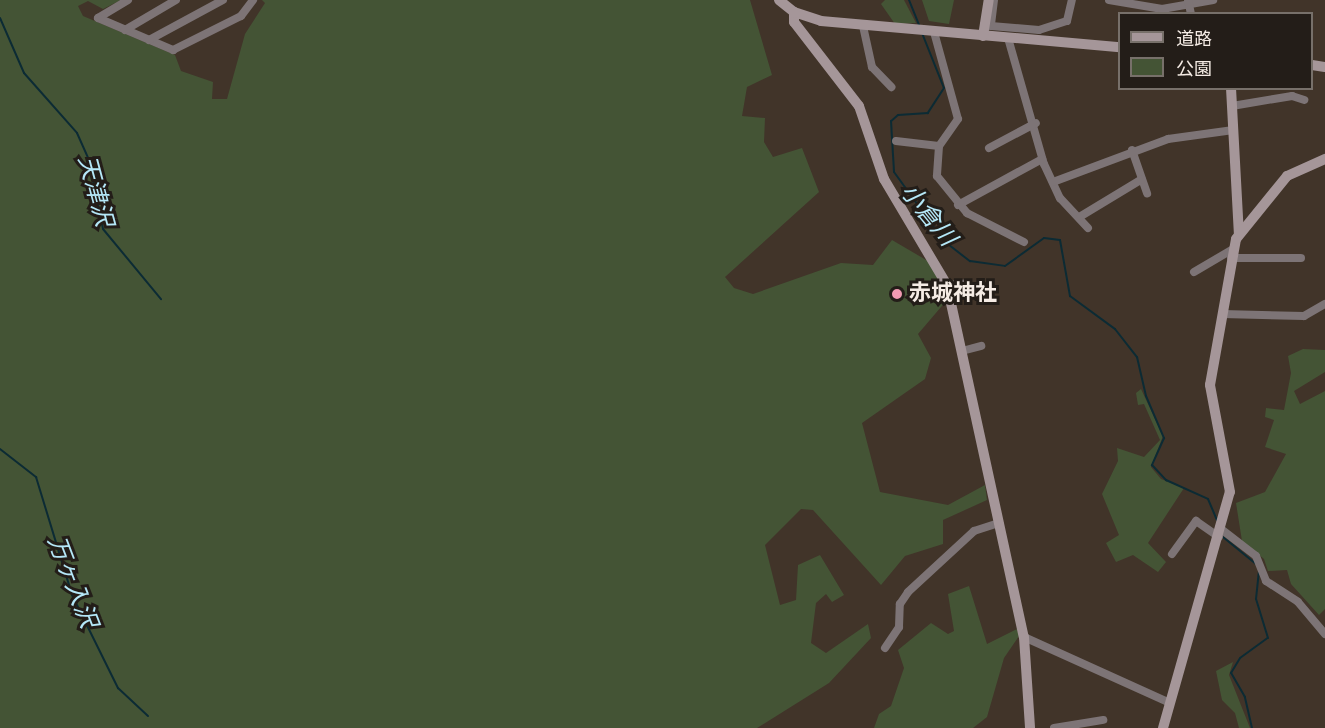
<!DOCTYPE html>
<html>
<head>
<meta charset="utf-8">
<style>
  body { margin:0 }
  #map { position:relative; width:1325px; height:728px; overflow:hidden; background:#413429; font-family:Karla,"Noto Sans JP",sans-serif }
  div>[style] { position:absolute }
  .green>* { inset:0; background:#445435 }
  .stream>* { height:2px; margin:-1px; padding:0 1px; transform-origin:1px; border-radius:1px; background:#0c2b34 }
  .street>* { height:8px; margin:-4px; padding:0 4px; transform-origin:4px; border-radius:4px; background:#7d7476 }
  .secondary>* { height:10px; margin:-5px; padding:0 5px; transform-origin:5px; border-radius:5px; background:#a59699 }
  .dots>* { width:16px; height:16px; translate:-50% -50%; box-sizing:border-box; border:3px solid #231d18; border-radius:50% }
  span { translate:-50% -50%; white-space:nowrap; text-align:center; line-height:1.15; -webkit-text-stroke:6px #231d18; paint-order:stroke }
  .poi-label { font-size:22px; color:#f5ece5; font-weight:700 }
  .left { translate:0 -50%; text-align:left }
  .water-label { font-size:24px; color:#b5e8f8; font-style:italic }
  .legend { position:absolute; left:1118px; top:12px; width:195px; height:78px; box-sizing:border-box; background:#231d18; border:2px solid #77706a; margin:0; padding:8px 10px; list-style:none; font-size:18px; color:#f5ece5 }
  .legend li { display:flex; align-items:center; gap:12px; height:30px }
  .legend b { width:30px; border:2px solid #77706a }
</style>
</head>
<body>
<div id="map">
  <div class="green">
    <i style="clip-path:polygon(0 0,121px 0,103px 9px,88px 1px,78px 6px,83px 16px,175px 55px,181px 71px,213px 82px,212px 99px,227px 99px,245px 34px,265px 3px,262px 0,750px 0,772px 75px,747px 87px,742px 116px,765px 118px,764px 142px,773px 157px,802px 148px,819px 192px,725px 277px,734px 288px,753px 294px,841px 263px,873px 265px,892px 240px,933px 264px,947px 300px,918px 334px,931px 358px,925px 379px,862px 423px,880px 492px,948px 505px,985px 485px,987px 500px,943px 520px,943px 544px,905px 556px,881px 585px,813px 510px,801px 509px,765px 545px,780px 605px,796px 600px,798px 565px,820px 555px,844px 595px,832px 602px,826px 594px,816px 603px,811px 643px,826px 653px,868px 624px,871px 638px,829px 683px,757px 728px,0 728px)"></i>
    <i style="clip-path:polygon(885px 0,904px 0,916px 23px,895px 24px,881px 4px)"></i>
    <i style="clip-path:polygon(922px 0,954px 0,949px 24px,929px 21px)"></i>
    <i style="clip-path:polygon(1303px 349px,1325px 350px,1325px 372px,1294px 391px,1300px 404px,1325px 391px,1325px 609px,1319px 615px,1291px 584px,1287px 570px,1268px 571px,1264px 559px,1242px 541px,1236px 503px,1265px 492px,1286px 454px,1265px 447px,1274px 420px,1265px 417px,1266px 408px,1284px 410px,1291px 373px,1288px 356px)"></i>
    <i style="clip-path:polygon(1141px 389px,1163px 436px,1151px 467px,1161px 479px,1184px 488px,1148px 543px,1166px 562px,1158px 572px,1133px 555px,1116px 562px,1106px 543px,1119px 535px,1102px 494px,1118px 461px,1117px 448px,1144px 457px,1160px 440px,1144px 404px,1138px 405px,1136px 393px)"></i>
    <i style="clip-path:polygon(969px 586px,987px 644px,1017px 629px,1019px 636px,1004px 658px,987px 717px,973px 728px,874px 728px,879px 714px,891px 706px,904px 668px,898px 650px,931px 623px,948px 634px,954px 631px,948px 594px)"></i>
    <i style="clip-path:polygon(1233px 662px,1229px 675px,1250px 728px,1239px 728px,1235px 713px,1222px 700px,1216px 671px)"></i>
  </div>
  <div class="stream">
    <i style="left:909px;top:0;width:27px;rotate:68deg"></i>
    <i style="left:0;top:18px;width:60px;rotate:66.4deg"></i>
    <i style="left:24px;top:73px;width:80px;rotate:48.5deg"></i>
    <i style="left:77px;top:133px;width:30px;rotate:66deg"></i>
    <i style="left:89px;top:160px;width:70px;rotate:78.5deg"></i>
    <i style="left:103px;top:229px;width:91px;rotate:50.4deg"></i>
    <i style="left:922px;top:33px;width:59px;rotate:68.2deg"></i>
    <i style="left:944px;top:88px;width:30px;rotate:123deg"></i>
    <i style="left:928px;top:113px;width:30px;rotate:176deg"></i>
    <i style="left:898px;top:115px;width:9px;rotate:139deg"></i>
    <i style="left:891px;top:121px;width:51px;rotate:86.6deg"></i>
    <i style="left:894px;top:172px;width:85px;rotate:54.1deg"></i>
    <i style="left:944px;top:241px;width:33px;rotate:38deg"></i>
    <i style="left:970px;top:261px;width:35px;rotate:8deg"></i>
    <i style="left:1005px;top:266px;width:48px;rotate:-35.7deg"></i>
    <i style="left:1044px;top:238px;width:16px;rotate:7deg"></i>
    <i style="left:1060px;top:240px;width:57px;rotate:79.9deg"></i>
    <i style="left:1070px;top:296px;width:56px;rotate:36.3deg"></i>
    <i style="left:1115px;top:329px;width:36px;rotate:52deg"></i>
    <i style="left:1137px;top:357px;width:40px;rotate:77deg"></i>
    <i style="left:1146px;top:396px;width:46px;rotate:66.8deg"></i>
    <i style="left:1164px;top:438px;width:30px;rotate:114deg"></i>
    <i style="left:1152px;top:465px;width:21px;rotate:47deg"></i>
    <i style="left:1166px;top:480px;width:46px;rotate:24.3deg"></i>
    <i style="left:1208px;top:499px;width:23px;rotate:67deg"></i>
    <i style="left:0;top:449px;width:46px;rotate:37.9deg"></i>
    <i style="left:36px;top:477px;width:123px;rotate:73deg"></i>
    <i style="left:72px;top:595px;width:104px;rotate:63.7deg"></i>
    <i style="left:118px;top:688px;width:41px;rotate:43deg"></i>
    <i style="left:1223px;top:537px;width:43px;rotate:39.3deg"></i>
    <i style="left:1252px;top:728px;width:32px;rotate:-103deg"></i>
    <i style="left:1245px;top:697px;width:28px;rotate:-120deg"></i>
    <i style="left:1231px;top:673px;width:17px;rotate:-59deg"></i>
    <i style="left:1240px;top:658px;width:34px;rotate:-36deg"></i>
    <i style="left:1268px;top:638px;width:41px;rotate:-107.1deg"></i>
    <i style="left:1256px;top:599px;width:27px;rotate:-84deg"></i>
  </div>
  <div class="street">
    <i style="left:128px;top:0;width:35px;rotate:149deg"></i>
    <i style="left:98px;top:18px;width:82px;rotate:23.1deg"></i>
    <i style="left:173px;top:50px;width:76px;rotate:-26.6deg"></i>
    <i style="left:241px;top:16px;width:20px;rotate:-53deg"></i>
    <i style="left:994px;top:0;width:26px;rotate:97deg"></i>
    <i style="left:991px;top:26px;width:48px;rotate:4.8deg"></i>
    <i style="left:1039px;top:30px;width:29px;rotate:-18deg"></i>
    <i style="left:1067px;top:21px;width:22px;rotate:-77deg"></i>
    <i style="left:1109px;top:0;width:54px;rotate:9.6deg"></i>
    <i style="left:1162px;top:9px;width:52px;rotate:-10deg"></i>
    <i style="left:1188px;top:0;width:14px;rotate:78deg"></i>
    <i style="left:863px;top:26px;width:42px;rotate:77.6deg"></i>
    <i style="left:872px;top:67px;width:28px;rotate:46deg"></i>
    <i style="left:125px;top:30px;width:59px;rotate:-30.5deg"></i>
    <i style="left:934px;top:32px;width:90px;rotate:74.6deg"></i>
    <i style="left:958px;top:119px;width:33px;rotate:125deg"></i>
    <i style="left:939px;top:146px;width:30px;rotate:94deg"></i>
    <i style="left:937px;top:176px;width:48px;rotate:51deg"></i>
    <i style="left:967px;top:213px;width:64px;rotate:27deg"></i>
    <i style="left:1008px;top:38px;width:131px;rotate:74.1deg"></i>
    <i style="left:1044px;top:164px;width:38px;rotate:65deg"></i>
    <i style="left:1060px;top:198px;width:41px;rotate:47deg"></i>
    <i style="left:149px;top:40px;width:84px;rotate:-28.4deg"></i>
    <i style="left:1232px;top:106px;width:61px;rotate:-9.5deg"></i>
    <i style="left:1292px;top:96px;width:13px;rotate:18deg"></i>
    <i style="left:896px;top:141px;width:43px;rotate:6.6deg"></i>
    <i style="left:989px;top:148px;width:53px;rotate:-28deg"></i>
    <i style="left:1132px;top:150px;width:46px;rotate:70.8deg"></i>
    <i style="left:1053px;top:182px;width:123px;rotate:-20.5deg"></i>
    <i style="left:1168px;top:139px;width:66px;rotate:-7.9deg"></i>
    <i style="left:958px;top:205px;width:96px;rotate:-28.7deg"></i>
    <i style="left:1081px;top:216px;width:71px;rotate:-31.2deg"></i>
    <i style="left:1231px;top:258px;width:70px"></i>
    <i style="left:1194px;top:272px;width:45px;rotate:-30.5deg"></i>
    <i style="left:947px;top:285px;width:21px;rotate:-5deg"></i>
    <i style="left:1222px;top:314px;width:82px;rotate:1.4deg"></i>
    <i style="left:1304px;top:316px;width:24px;rotate:-30deg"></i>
    <i style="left:962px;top:351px;width:20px;rotate:-15deg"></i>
    <i style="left:1221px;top:529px;width:44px;rotate:37.6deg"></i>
    <i style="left:1256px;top:556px;width:27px;rotate:68deg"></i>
    <i style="left:1266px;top:581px;width:38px;rotate:33deg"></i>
    <i style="left:1298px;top:602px;width:42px;rotate:49.8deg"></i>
    <i style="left:1172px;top:554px;width:41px;rotate:-54deg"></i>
    <i style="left:1196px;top:521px;width:28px;rotate:35deg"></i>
    <i style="left:1024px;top:637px;width:160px;rotate:24.3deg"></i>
    <i style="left:885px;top:648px;width:25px;rotate:-56deg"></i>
    <i style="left:899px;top:627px;width:23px;rotate:-88deg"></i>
    <i style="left:900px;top:604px;width:14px;rotate:-56deg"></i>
    <i style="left:908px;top:592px;width:90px;rotate:-42.7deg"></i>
    <i style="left:974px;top:531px;width:26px;rotate:-18deg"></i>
    <i style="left:1054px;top:728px;width:50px;rotate:-9.3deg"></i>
  </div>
  <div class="secondary">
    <i style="left:779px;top:0;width:19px;rotate:39deg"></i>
    <i style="left:794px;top:12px;width:28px;rotate:18deg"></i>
    <i style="left:821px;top:21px;width:300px;rotate:5deg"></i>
    <i style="left:794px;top:12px;width:10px;rotate:90deg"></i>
    <i style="left:794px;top:22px;width:106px;rotate:52.3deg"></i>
    <i style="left:859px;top:106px;width:77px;rotate:71.1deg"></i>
    <i style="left:884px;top:179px;width:123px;rotate:59.3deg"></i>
    <i style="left:947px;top:285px;width:360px;rotate:77.7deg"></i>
    <i style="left:1024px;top:637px;width:91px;rotate:86.2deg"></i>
    <i style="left:983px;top:36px;width:36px;rotate:-81deg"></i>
    <i style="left:1312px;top:65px;width:13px;rotate:9deg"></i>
    <i style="left:1231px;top:88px;width:146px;rotate:86.9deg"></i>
    <i style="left:1163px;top:728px;width:245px;rotate:-74.2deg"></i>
    <i style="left:1230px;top:492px;width:109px;rotate:-100.6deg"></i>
    <i style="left:1210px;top:385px;width:148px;rotate:-79.9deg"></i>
    <i style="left:1236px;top:239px;width:81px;rotate:-51deg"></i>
    <i style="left:1287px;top:176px;width:42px;rotate:-24.1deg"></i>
  </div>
  <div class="dots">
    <i style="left:897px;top:294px;background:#f19ab2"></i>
  </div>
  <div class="poi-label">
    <span class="left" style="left:909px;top:294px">赤城神社</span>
  </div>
  <div class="water-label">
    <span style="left:95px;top:191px;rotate:75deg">天津沢</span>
    <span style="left:928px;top:215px;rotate:51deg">小倉川</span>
    <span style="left:72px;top:582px;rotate:69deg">万ヶ入沢</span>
  </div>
  <ul class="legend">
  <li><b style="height:8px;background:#a59699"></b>道路</li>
  <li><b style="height:16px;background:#445435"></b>公園</li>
  </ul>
</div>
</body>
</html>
